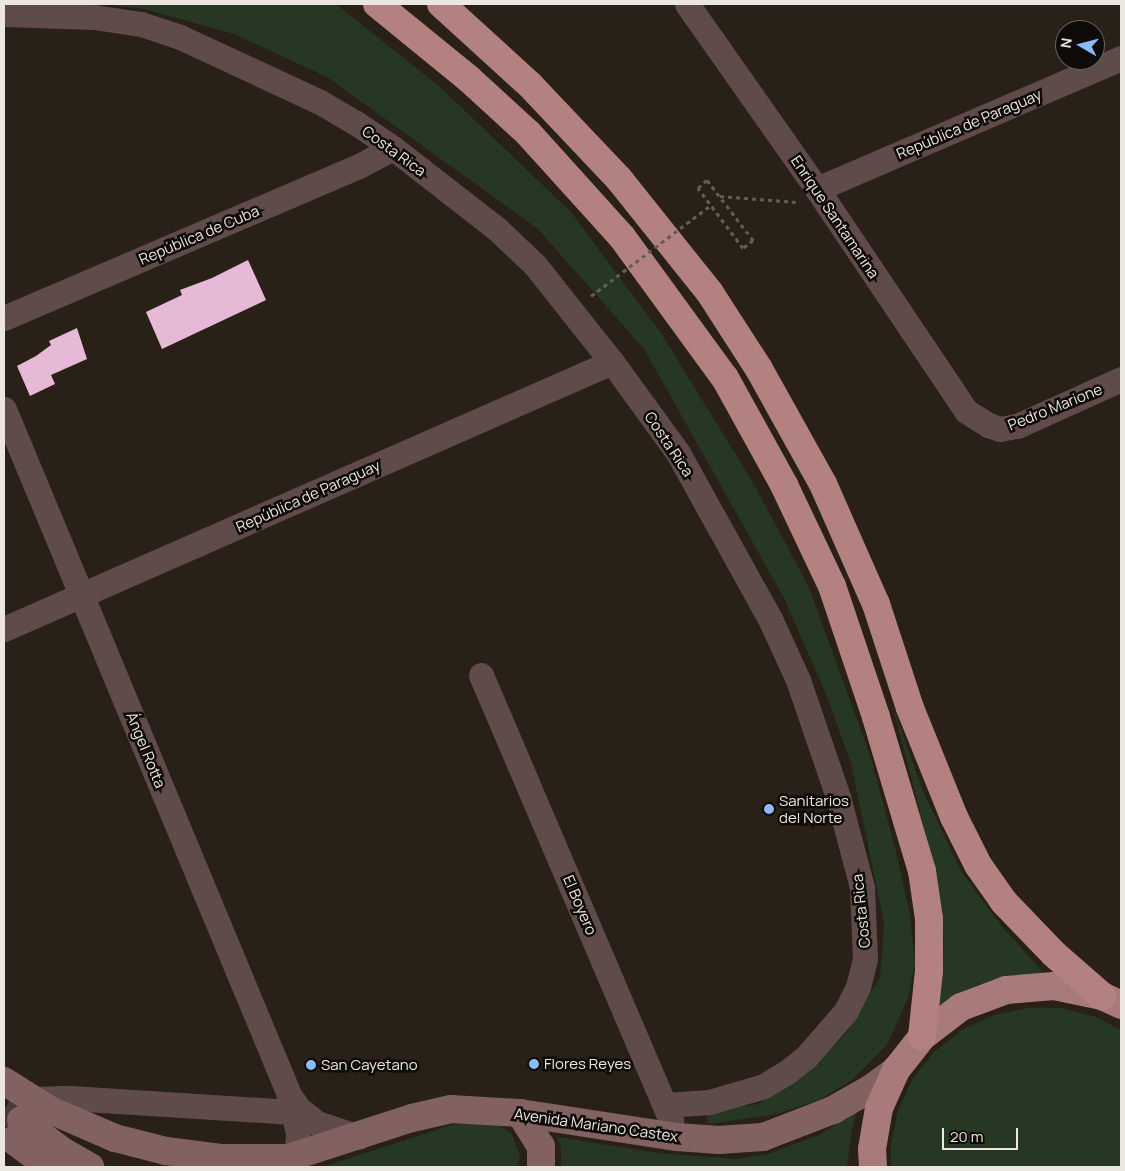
<!DOCTYPE html>
<html>
<head>
<meta charset="utf-8">
<style>
  body { margin:0 }
  #map { position:relative; width:1125px; height:1171px; overflow:hidden; background:#292017; font-family:Manrope,sans-serif }
  div>[style] { position:absolute }
  .green>* { inset:0; background:#263724 }
  .building>* { inset:0; background:#e6bad7 }
  .secondary-tunnel>* { height:28px; margin-top:-14px; transform-origin:0; background:repeating-linear-gradient(90deg,#463e35 0 28px,transparent 0 42px) }
  .path>* { height:3px; margin-top:-1.5px; transform-origin:0; background:repeating-linear-gradient(90deg,#655d55 0 4px,transparent 0 8px) }
  .minor>* { height:25px; margin:-12.5px; padding:0 12.5px; transform-origin:12.5px; border-radius:12.5px; background:#604b4b }
  .secondary>* { height:28px; margin:-14px; padding:0 14px; transform-origin:14px; border-radius:14px; background:#826161 }
  .trunk>* { height:28px; margin:-14px; padding:0 14px; transform-origin:14px; border-radius:14px; background:#a87a7a }
  .motorway>* { height:28px; margin:-14px; padding:0 14px; transform-origin:14px; border-radius:14px; background:#b48181 }
  .path-bridge>* { height:3px; margin-top:-1.5px; transform-origin:0; background:repeating-linear-gradient(90deg,#655d55 0 4px,transparent 0 8px) }
  .dots>* { width:14px; height:14px; translate:-50% -50%; box-sizing:border-box; border:2px solid #0f0b07; border-radius:50% }
  span { translate:-50% -50%; white-space:nowrap; text-align:center; line-height:1.15; -webkit-text-stroke:5px #0f0b07; paint-order:stroke }
  .street-label { font-size:15px; color:#ece6e0 }
  .poi-label { font-size:15px; color:#ece6e0 }
  .left { translate:0 -50%; text-align:left }
  .frame { position:absolute; inset:0; border:5px solid #ece6e0; pointer-events:none }
  .north { position:absolute; left:1055px; top:20px; width:50px; height:50px; box-sizing:border-box; background:#0f0b07; border:1px solid #67635e; border-radius:50%; rotate:278deg; font-size:14px; font-weight:700; line-height:20px; text-align:center; color:#ece6e0 }
  .north::after { content:''; display:block; margin:auto; width:18px; height:22px; background:#8abafc; clip-path:polygon(50% 0,100% 100%,50% 72%,0 100%) }
  .scale { position:absolute; left:942px; top:1128px; width:76px; height:22px; box-sizing:border-box; border:2px solid #ece6e0; border-top:0; padding-left:6px; font-size:15px; line-height:18px; white-space:nowrap; color:#ece6e0; -webkit-text-stroke:4px #0f0b07; paint-order:stroke }
</style>
</head>
<body>
<div id="map">
  <div class="green">
    <i style="clip-path:polygon(103px 4px,336px 4px,440px 87px,571px 212px,661px 333px,752px 481px,808px 585px,871px 758px,895px 848px,910px 915px,915px 964px,908px 998px,887px 1045px,851px 1081px,819px 1100px,777px 1114px,709px 1124px,706px 1112px,758px 1104px,790px 1084px,820px 1060px,846px 1033px,880px 978px,884px 922px,851px 764px,828px 699px,785px 600px,644px 349px,538px 229px,327px 77px,234px 34px,144px 9px)"></i>
    <i style="clip-path:polygon(892px 704px,923px 791px,961px 871px,1003px 928px,1044px 973px,978px 985px,939px 1006px,944px 942px,937px 878px)"></i>
    <i style="clip-path:polygon(1028px 1008px,1062px 1008px,1096px 1017px,1121px 1030px,1121px 1167px,891px 1167px,891px 1144px,898px 1110px,913px 1078px,935px 1051px,962px 1030px,994px 1015px)"></i>
    <i style="clip-path:polygon(857px 1111px,852px 1129px,847px 1167px,561px 1167px,561px 1148px,557px 1137px,658px 1153px,735px 1159px,768px 1154px,821px 1134px)"></i>
    <i style="clip-path:polygon(461px 1122px,495px 1122px,511px 1133px,520px 1155px,517px 1167px,322px 1167px)"></i>
  </div>
  <div class="building">
    <i style="clip-path:polygon(248px 260px,266px 300px,162px 349px,146px 312px,182px 295px,180px 290px,212px 278px)"></i>
    <i style="clip-path:polygon(77px 328px,87px 359px,51px 375px,55px 384px,30px 396px,17px 366px,36px 356px,51px 345px,49px 341px)"></i>
  </div>
  <div class="secondary-tunnel">
    <i style="left:4px;top:1110px;width:20px;rotate:30deg"></i>
  </div>
  <div class="path">
    <i style="left:707px;top:180px;width:76px;rotate:52.5deg"></i>
    <i style="left:753px;top:240px;width:13px;rotate:141deg"></i>
    <i style="left:743px;top:248px;width:75px;rotate:-126.9deg"></i>
    <i style="left:698px;top:188px;width:12px;rotate:-42deg"></i>
    <i style="left:720px;top:196px;width:76px;rotate:4.5deg"></i>
  </div>
  <div class="minor">
    <i style="left:687px;top:4px;width:226px;rotate:54.9deg"></i>
    <i style="left:817px;top:189px;width:267px;rotate:56.1deg"></i>
    <i style="left:966px;top:411px;width:26px;rotate:32deg"></i>
    <i style="left:988px;top:425px;width:13px;rotate:18deg"></i>
    <i style="left:1000px;top:429px;width:17px;rotate:-10deg"></i>
    <i style="left:1017px;top:426px;width:114px;rotate:-24.3deg"></i>
    <i style="left:4px;top:14px;width:90px;rotate:1.9deg"></i>
    <i style="left:94px;top:17px;width:48px;rotate:8.5deg"></i>
    <i style="left:141px;top:24px;width:41px;rotate:18.4deg"></i>
    <i style="left:180px;top:37px;width:154px;rotate:24.9deg"></i>
    <i style="left:320px;top:102px;width:42px;rotate:30.3deg"></i>
    <i style="left:356px;top:123px;width:45px;rotate:34deg"></i>
    <i style="left:393px;top:148px;width:132px;rotate:37.9deg"></i>
    <i style="left:497px;top:229px;width:52px;rotate:43.5deg"></i>
    <i style="left:535px;top:265px;width:124px;rotate:51.6deg"></i>
    <i style="left:612px;top:362px;width:112px;rotate:54deg"></i>
    <i style="left:678px;top:453px;width:192px;rotate:61deg"></i>
    <i style="left:771px;top:621px;width:65px;rotate:65.4deg"></i>
    <i style="left:798px;top:680px;width:124px;rotate:71.1deg"></i>
    <i style="left:838px;top:797px;width:93px;rotate:75.1deg"></i>
    <i style="left:862px;top:887px;width:72px;rotate:87.6deg"></i>
    <i style="left:865px;top:959px;width:29px;rotate:104deg"></i>
    <i style="left:858px;top:987px;width:27px;rotate:117deg"></i>
    <i style="left:846px;top:1011px;width:61px;rotate:131deg"></i>
    <i style="left:806px;top:1057px;width:24px;rotate:142deg"></i>
    <i style="left:787px;top:1072px;width:27px;rotate:149deg"></i>
    <i style="left:764px;top:1086px;width:57px;rotate:163.8deg"></i>
    <i style="left:709px;top:1102px;width:44px;rotate:176.1deg"></i>
    <i style="left:817px;top:189px;width:331px;rotate:-23.3deg"></i>
    <i style="left:4px;top:318px;width:386px;rotate:-23.2deg"></i>
    <i style="left:359px;top:166px;width:38px;rotate:-28deg"></i>
    <i style="left:4px;top:409px;width:740px;rotate:67.42deg"></i>
    <i style="left:288px;top:1092px;width:41px;rotate:76deg"></i>
    <i style="left:298px;top:1132px;width:22px;rotate:93deg"></i>
    <i style="left:4px;top:629px;width:664px;rotate:-23.71deg"></i>
    <i style="left:481px;top:675px;width:485px;rotate:66.9deg"></i>
    <i style="left:290px;top:1096px;width:14px;rotate:56deg"></i>
    <i style="left:298px;top:1108px;width:24px;rotate:38deg"></i>
    <i style="left:317px;top:1123px;width:44px;rotate:18.4deg"></i>
    <i style="left:32px;top:1099px;width:38px;rotate:-2deg"></i>
    <i style="left:70px;top:1098px;width:223px;rotate:3.6deg"></i>
  </div>
  <div class="secondary">
    <i style="left:4px;top:1081px;width:54px;rotate:32.2deg"></i>
    <i style="left:50px;top:1110px;width:71px;rotate:23.3deg"></i>
    <i style="left:115px;top:1138px;width:53px;rotate:14.3deg"></i>
    <i style="left:166px;top:1151px;width:55px;rotate:7.3deg"></i>
    <i style="left:221px;top:1158px;width:67px"></i>
    <i style="left:520px;top:1113px;width:39px;rotate:58deg"></i>
    <i style="left:541px;top:1146px;width:21px;rotate:90deg"></i>
    <i style="left:21px;top:1120px;width:50px;rotate:36.9deg"></i>
    <i style="left:61px;top:1150px;width:34px;rotate:30deg"></i>
    <i style="left:13px;top:1140px;width:45px;rotate:36.9deg"></i>
    <i style="left:272px;top:1167px;width:18px;rotate:-29deg"></i>
    <i style="left:288px;top:1158px;width:130px;rotate:-17.9deg"></i>
    <i style="left:412px;top:1118px;width:40px;rotate:-13deg"></i>
    <i style="left:451px;top:1109px;width:69px;rotate:3.3deg"></i>
    <i style="left:520px;top:1113px;width:159px;rotate:8.7deg"></i>
    <i style="left:677px;top:1137px;width:42px;rotate:4.1deg"></i>
    <i style="left:719px;top:1140px;width:44px;rotate:-3.9deg"></i>
    <i style="left:763px;top:1137px;width:75px;rotate:-21.1deg"></i>
    <i style="left:833px;top:1110px;width:43px;rotate:-29.6deg"></i>
    <i style="left:870px;top:1089px;width:32px;rotate:-36deg"></i>
  </div>
  <div class="trunk">
    <i style="left:873px;top:1167px;width:18px;rotate:-93deg"></i>
    <i style="left:872px;top:1149px;width:42px;rotate:-80.3deg"></i>
    <i style="left:879px;top:1108px;width:42px;rotate:-65.9deg"></i>
    <i style="left:896px;top:1070px;width:42px;rotate:-51.8deg"></i>
    <i style="left:922px;top:1037px;width:49px;rotate:-37.6deg"></i>
    <i style="left:961px;top:1007px;width:48px;rotate:-20.7deg"></i>
    <i style="left:1006px;top:990px;width:48px;rotate:-4.8deg"></i>
    <i style="left:1054px;top:986px;width:49px;rotate:11.8deg"></i>
    <i style="left:1102px;top:996px;width:21px;rotate:25deg"></i>
  </div>
  <div class="motorway">
    <i style="left:377px;top:4px;width:119px;rotate:39.2deg"></i>
    <i style="left:469px;top:79px;width:80px;rotate:42.5deg"></i>
    <i style="left:528px;top:133px;width:140px;rotate:47.9deg"></i>
    <i style="left:622px;top:237px;width:175px;rotate:53.9deg"></i>
    <i style="left:725px;top:378px;width:122px;rotate:61.1deg"></i>
    <i style="left:784px;top:485px;width:112px;rotate:64.6deg"></i>
    <i style="left:832px;top:586px;width:138px;rotate:71.4deg"></i>
    <i style="left:876px;top:717px;width:161px;rotate:73.4deg"></i>
    <i style="left:922px;top:871px;width:49px;rotate:81.7deg"></i>
    <i style="left:929px;top:919px;width:52px;rotate:90deg"></i>
    <i style="left:929px;top:971px;width:66px;rotate:96.1deg"></i>
    <i style="left:441px;top:4px;width:120px;rotate:42.3deg"></i>
    <i style="left:530px;top:85px;width:129px;rotate:46.6deg"></i>
    <i style="left:619px;top:179px;width:146px;rotate:51.4deg"></i>
    <i style="left:710px;top:293px;width:90px;rotate:57.2deg"></i>
    <i style="left:759px;top:369px;width:132px;rotate:60.9deg"></i>
    <i style="left:823px;top:484px;width:131px;rotate:66.2deg"></i>
    <i style="left:876px;top:604px;width:109px;rotate:71.9deg"></i>
    <i style="left:910px;top:708px;width:118px;rotate:68deg"></i>
    <i style="left:954px;top:817px;width:54px;rotate:63.4deg"></i>
    <i style="left:978px;top:865px;width:45px;rotate:54.9deg"></i>
    <i style="left:1004px;top:902px;width:72px;rotate:46.1deg"></i>
    <i style="left:1054px;top:954px;width:64px;rotate:41.2deg"></i>
  </div>
  <div class="path-bridge">
    <i style="left:591px;top:296px;width:151px;rotate:-37.2deg"></i>
  </div>
  <div class="dots">
    <i style="left:769px;top:809px;background:#8abafc"></i>
    <i style="left:534px;top:1064px;background:#8abafc"></i>
    <i style="left:311px;top:1065px;background:#8abafc"></i>
  </div>
  <div class="street-label">
    <span style="left:969px;top:124px;rotate:-23deg">República de Paraguay</span>
    <span style="left:394px;top:151px;rotate:36deg">Costa Rica</span>
    <span style="left:835px;top:217px;rotate:56deg">Enrique Santamarina</span>
    <span style="left:199px;top:235px;rotate:-23deg">República de Cuba</span>
    <span style="left:1055px;top:407px;rotate:-22deg">Pedro Marione</span>
    <span style="left:669px;top:444px;rotate:56deg">Costa Rica</span>
    <span style="left:308px;top:496px;rotate:-24deg">República de Paraguay</span>
    <span style="left:146px;top:750px;rotate:68deg">Ángel Rotta</span>
    <span style="left:580px;top:905px;rotate:67deg">El Boyero</span>
    <span style="left:861px;top:911px;rotate:-96deg">Costa Rica</span>
    <span style="left:596px;top:1125px;rotate:8deg">Avenida Mariano Castex</span>
  </div>
  <div class="poi-label">
    <span class="left" style="left:779px;top:809px">Sanitarios<br>del Norte</span>
    <span class="left" style="left:544px;top:1064px">Flores Reyes</span>
    <span class="left" style="left:321px;top:1065px">San Cayetano</span>
  </div>
  <div class="frame"></div>
  <div class="north">N</div>
  <div class="scale">20 m</div>
</div>
</body>
</html>
